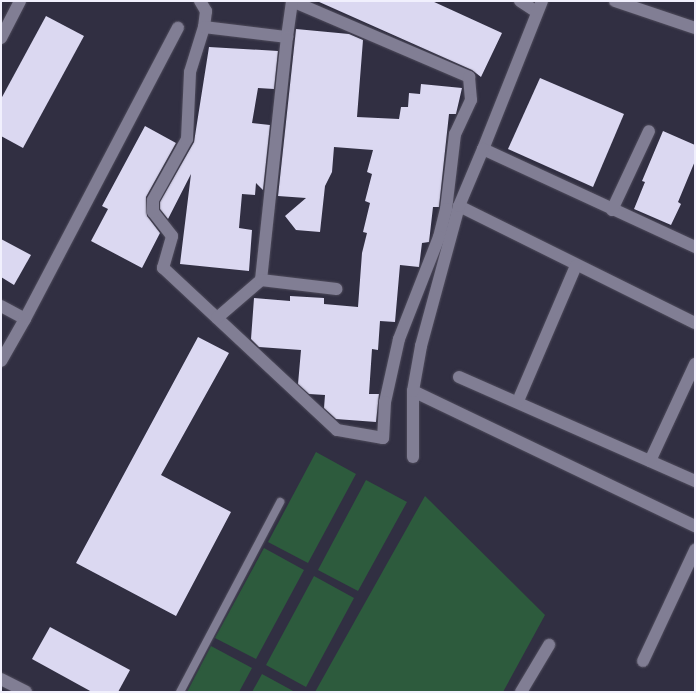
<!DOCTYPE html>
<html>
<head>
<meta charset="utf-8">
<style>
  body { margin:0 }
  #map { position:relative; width:696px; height:693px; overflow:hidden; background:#312f42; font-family:Jost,sans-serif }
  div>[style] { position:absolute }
  .green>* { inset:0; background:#2d5b3d }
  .building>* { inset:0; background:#dbd8f1 }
  .roads { filter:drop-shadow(0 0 1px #4e4b5b) drop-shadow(0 0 1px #4e4b5b) }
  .service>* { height:8px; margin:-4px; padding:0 4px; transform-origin:4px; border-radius:4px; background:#817e94 }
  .minor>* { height:12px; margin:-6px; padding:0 6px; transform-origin:6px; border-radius:6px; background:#817e94 }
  span { translate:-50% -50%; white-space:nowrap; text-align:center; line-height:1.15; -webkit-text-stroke:4px #282537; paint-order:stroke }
  .frame { position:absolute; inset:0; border:2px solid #f1f0fd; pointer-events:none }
</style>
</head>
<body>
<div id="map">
  <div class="green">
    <i style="clip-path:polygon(316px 452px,356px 474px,308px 563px,268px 542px)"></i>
    <i style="clip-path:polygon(366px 480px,407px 502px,358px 591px,318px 570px)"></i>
    <i style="clip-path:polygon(425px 496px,545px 615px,503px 692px,315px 692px)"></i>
    <i style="clip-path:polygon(264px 548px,304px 570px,256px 659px,215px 638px)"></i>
    <i style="clip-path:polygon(314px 576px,354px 598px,306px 687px,266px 665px)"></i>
    <i style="clip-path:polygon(211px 646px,252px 668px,239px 692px,187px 692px)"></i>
    <i style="clip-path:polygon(262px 674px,295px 692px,252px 692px)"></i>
  </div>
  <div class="building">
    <i style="clip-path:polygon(317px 1px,432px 1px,502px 33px,481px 77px,472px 70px)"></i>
    <i style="clip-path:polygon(46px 16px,84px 36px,23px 148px,1px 136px,1px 99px)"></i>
    <i style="clip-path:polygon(296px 29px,349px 34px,363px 40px,357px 117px,399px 119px,401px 107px,408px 107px,409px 93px,420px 94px,421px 84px,462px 88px,456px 114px,449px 114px,439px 207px,433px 207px,429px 242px,422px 243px,419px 267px,400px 265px,395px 322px,380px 321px,378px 350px,372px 349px,369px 394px,379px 394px,376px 422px,336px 419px,324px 408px,325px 395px,309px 394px,298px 384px,301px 350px,259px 347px,251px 339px,254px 298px,290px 301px,290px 296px,324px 298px,324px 304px,358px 307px,362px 253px,367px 233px,363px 232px,370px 203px,365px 201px,372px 174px,367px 172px,373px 150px,334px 147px,332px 172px,325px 186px,320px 232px,296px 230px,285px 216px,306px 198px,278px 196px)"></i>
    <i style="clip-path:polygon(209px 47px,278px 51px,274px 89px,258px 88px,252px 123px,270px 125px,263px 190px,256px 183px,255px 195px,242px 194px,239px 228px,252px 230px,249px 271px,180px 264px,191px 174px,168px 219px,160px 209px,160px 202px,194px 142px)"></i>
    <i style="clip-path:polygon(540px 78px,624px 114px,593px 187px,508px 149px)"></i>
    <i style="clip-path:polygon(145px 126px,176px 143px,146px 197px,147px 216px,160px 233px,142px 268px,91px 241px,108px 209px,102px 206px)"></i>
    <i style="clip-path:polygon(663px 131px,695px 145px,695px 161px,678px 202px,681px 204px,671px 225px,634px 209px,645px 182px,642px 181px)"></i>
    <i style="clip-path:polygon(1px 239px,31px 255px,14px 285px,1px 277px)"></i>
    <i style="clip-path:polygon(198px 337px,229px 353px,161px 475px,231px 512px,176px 616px,76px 563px)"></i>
    <i style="clip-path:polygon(50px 627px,130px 670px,118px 692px,92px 692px,32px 659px)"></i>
  </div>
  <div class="roads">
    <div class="service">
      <i style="left:180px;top:692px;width:215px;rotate:-62.2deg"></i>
    </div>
    <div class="minor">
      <i style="left:200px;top:1px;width:12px;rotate:59deg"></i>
      <i style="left:206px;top:11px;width:16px;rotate:97deg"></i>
      <i style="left:292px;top:1px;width:193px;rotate:23.2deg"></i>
      <i style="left:469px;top:77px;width:23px;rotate:85deg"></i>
      <i style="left:471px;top:100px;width:38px;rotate:115deg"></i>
      <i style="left:455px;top:134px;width:76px;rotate:96.8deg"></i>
      <i style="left:446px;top:209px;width:29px;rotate:104deg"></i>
      <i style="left:439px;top:237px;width:110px;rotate:111.4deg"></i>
      <i style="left:399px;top:339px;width:65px;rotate:102.5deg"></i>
      <i style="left:385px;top:402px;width:36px;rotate:93deg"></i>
      <i style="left:383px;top:438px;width:47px;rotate:-170.1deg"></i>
      <i style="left:337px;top:430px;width:238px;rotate:-137deg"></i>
      <i style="left:163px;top:268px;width:33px;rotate:-74deg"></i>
      <i style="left:172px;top:236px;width:31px;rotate:-128deg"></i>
      <i style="left:153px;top:212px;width:12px;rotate:-90deg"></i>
      <i style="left:153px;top:200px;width:70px;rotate:-60.9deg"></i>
      <i style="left:187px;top:139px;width:67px;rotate:-87.4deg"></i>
      <i style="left:190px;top:72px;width:47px;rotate:-72.7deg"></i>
      <i style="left:204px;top:27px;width:84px;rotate:6.9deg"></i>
      <i style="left:287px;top:37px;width:36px;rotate:-82deg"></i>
      <i style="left:520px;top:1px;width:20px;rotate:33deg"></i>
      <i style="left:542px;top:1px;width:159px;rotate:111.7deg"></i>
      <i style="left:483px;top:149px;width:234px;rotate:24.8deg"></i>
      <i style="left:615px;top:1px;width:84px;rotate:18.6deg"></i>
      <i style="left:1px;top:38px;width:42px;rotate:-62.8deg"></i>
      <i style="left:459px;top:206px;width:263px;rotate:26.4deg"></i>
      <i style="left:612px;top:210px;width:87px;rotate:-64.9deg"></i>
      <i style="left:261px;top:280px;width:244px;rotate:-83.9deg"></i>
      <i style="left:1px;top:306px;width:27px;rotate:28deg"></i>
      <i style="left:25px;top:319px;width:48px;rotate:119.7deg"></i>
      <i style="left:217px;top:318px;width:58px;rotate:-40.8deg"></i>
      <i style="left:261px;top:280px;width:76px;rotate:6.8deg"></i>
      <i style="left:25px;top:319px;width:329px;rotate:-62.3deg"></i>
      <i style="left:459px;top:377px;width:258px;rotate:23.8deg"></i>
      <i style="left:413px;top:391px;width:313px;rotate:25.6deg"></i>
      <i style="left:518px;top:401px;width:147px;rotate:-66.8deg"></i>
      <i style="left:413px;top:457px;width:66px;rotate:-90deg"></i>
      <i style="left:413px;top:391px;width:46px;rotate:-79.9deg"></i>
      <i style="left:421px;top:346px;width:145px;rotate:-74.8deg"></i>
      <i style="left:459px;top:206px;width:62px;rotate:-67.2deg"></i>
      <i style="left:650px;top:461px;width:107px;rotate:-65.1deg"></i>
      <i style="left:643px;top:661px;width:123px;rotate:-64.9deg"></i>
      <i style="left:1px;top:679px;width:28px;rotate:27deg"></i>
      <i style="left:521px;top:692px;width:55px;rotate:-59.2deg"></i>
    </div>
  </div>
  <div class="frame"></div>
</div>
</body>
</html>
